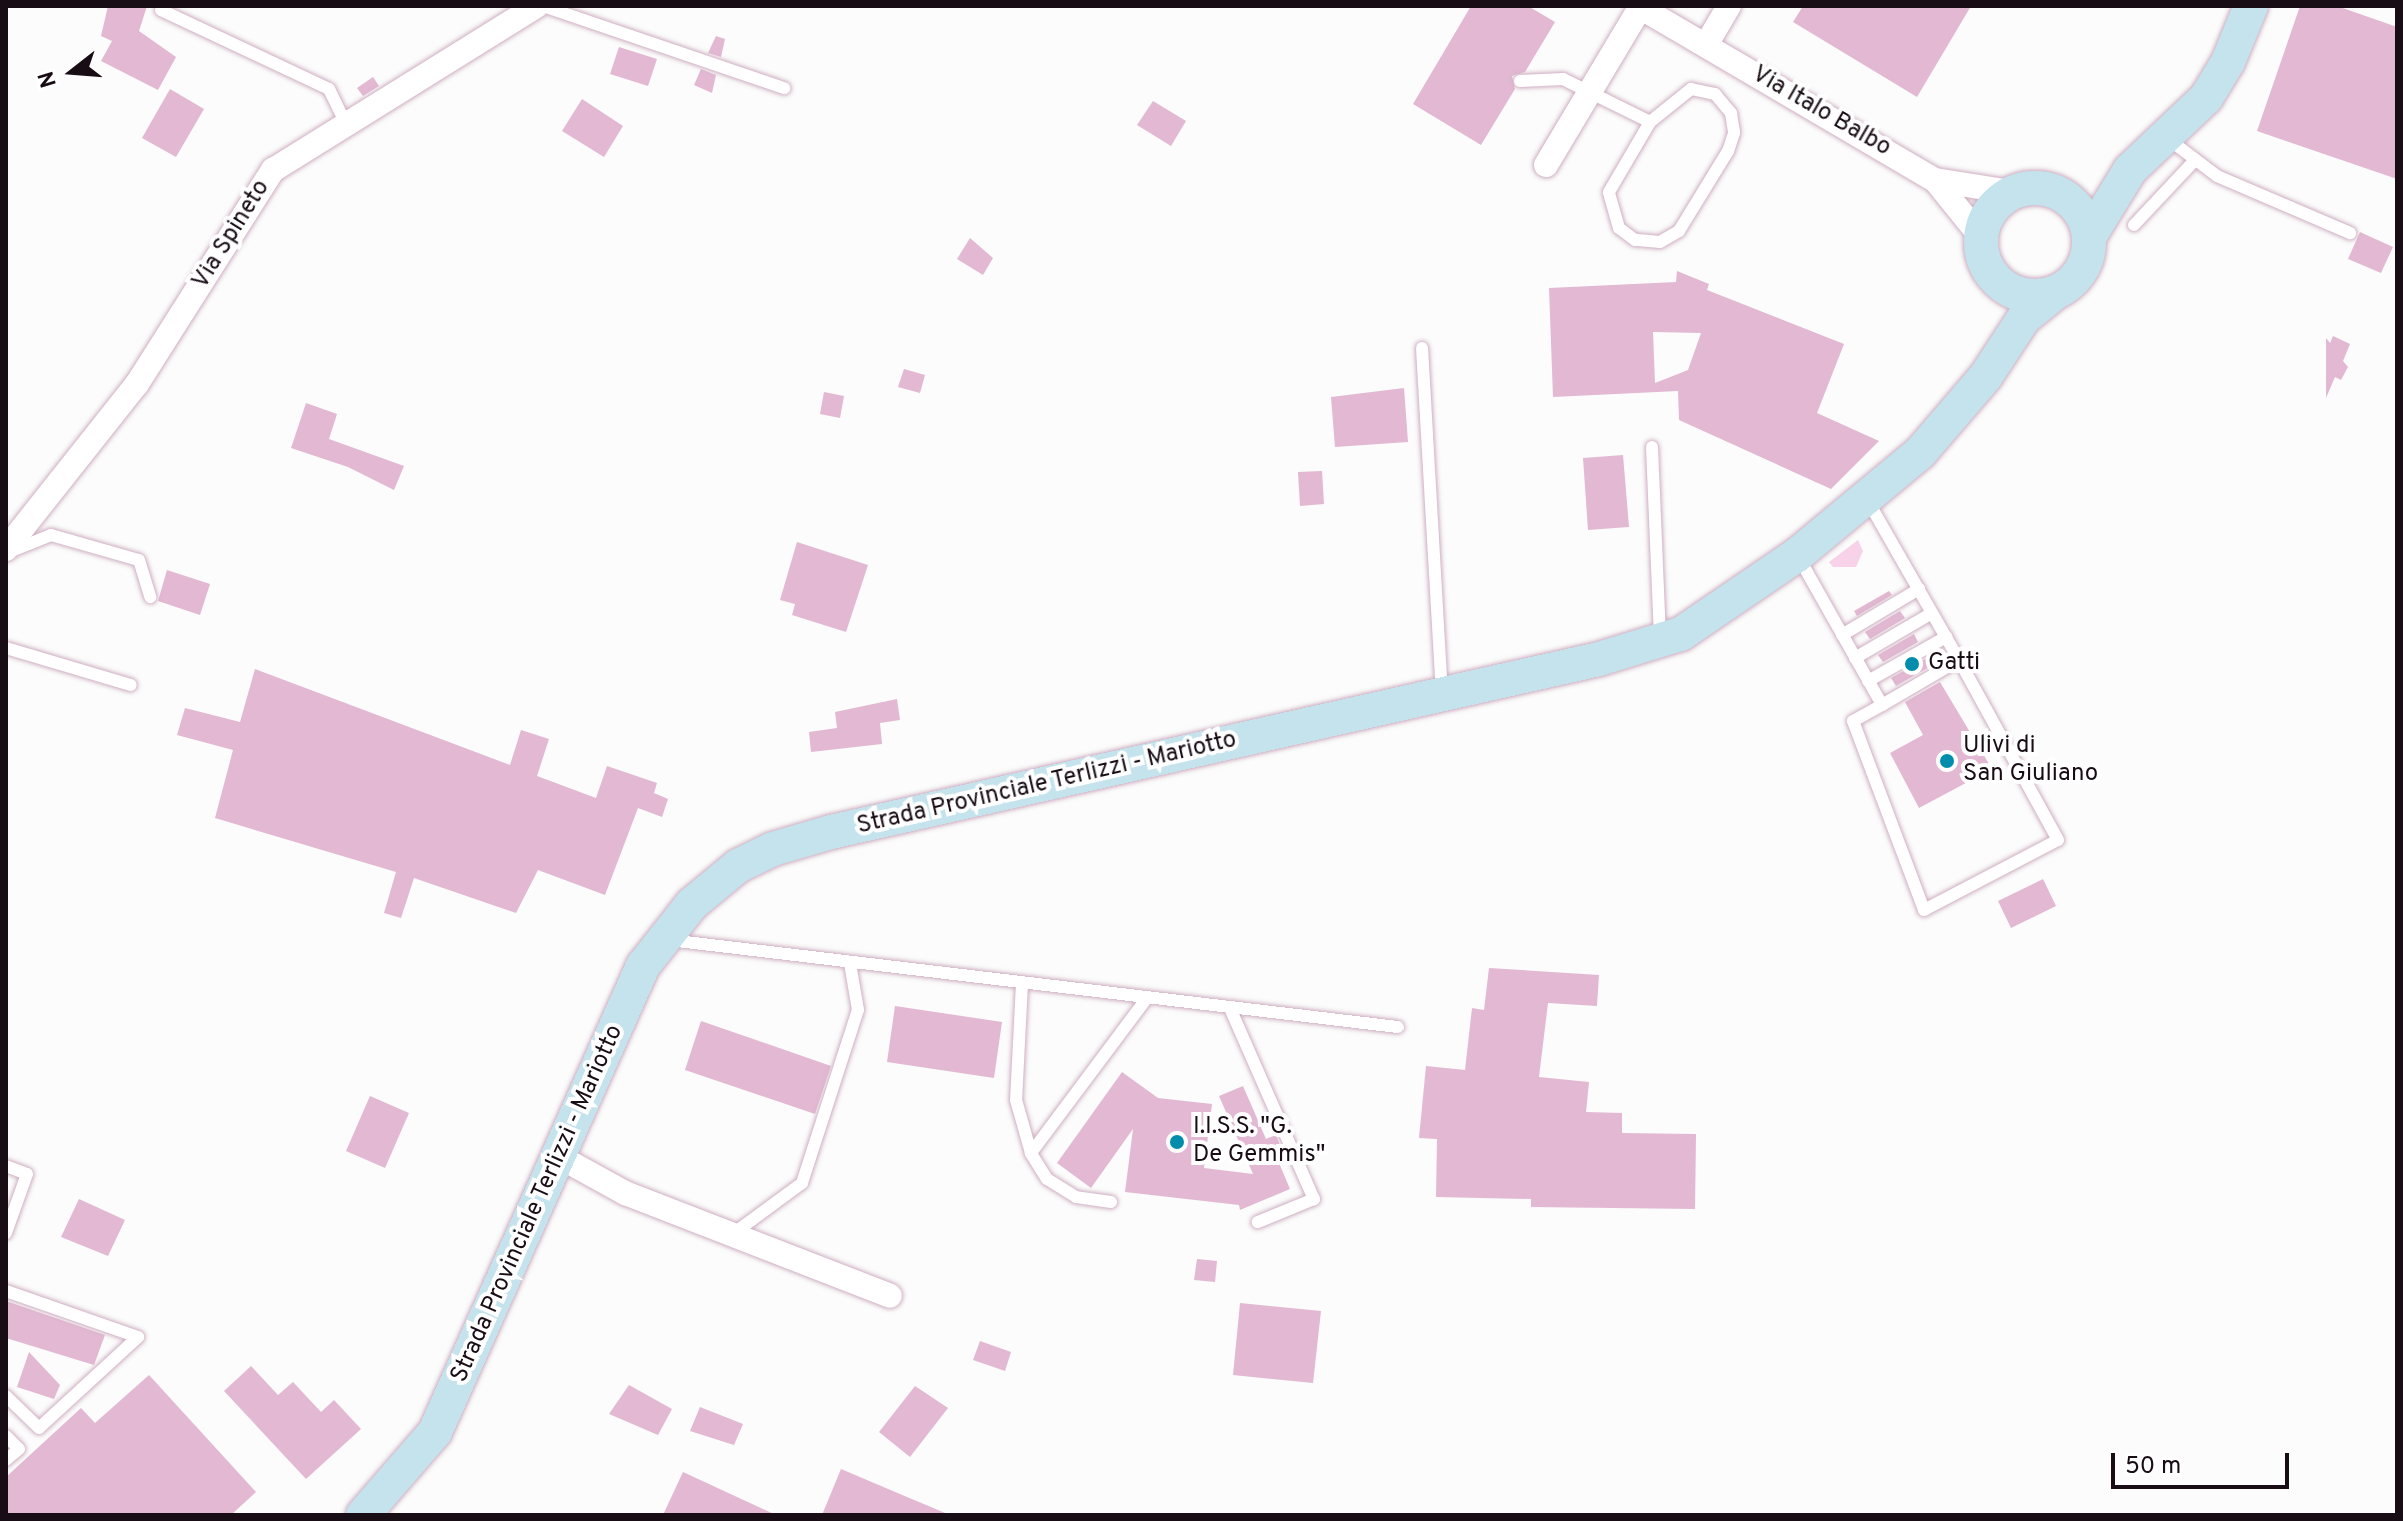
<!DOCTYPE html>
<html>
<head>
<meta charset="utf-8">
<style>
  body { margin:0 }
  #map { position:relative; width:2403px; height:1521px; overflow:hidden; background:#fbfcfb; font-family:Overpass,sans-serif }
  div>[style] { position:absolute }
  .green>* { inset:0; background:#f7d2e8 }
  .building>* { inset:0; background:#e2b8d2 }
  .roads { filter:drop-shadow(0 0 2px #cfaec2) drop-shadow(0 0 2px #cfaec2) }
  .lane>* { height:12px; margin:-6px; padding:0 6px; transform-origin:6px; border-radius:6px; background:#fff }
  .street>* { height:24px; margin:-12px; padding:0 12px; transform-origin:12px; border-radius:12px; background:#fff }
  .secondary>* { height:34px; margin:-17px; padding:0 17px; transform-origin:17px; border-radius:17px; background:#c4e3ec }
  .secondary>.ring { margin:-17px; padding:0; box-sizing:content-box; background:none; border:34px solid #c4e3ec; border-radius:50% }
  .dots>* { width:22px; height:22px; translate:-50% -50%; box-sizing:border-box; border:4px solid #fff; border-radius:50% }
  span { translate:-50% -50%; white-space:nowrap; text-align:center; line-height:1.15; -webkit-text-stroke:8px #fff; paint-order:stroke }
  .street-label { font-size:24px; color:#180d14 }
  .poi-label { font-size:24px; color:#180d14 }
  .left { translate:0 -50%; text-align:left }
  .frame { position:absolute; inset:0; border:8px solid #180d14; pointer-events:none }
  .north { position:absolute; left:32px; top:32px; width:80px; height:80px; -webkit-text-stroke:6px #fff; paint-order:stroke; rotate:253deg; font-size:22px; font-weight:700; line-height:32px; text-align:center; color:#180d14 }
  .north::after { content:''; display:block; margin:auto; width:28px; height:36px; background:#180d14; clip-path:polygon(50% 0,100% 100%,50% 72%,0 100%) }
  .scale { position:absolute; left:2111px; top:1453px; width:178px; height:36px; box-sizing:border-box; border:4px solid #180d14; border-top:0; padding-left:10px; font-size:24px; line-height:28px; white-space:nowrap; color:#180d14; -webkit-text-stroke:6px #fff; paint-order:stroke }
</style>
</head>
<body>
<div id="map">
  <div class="green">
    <i style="clip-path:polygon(1858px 540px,1863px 551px,1856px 567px,1833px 567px,1829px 562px)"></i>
  </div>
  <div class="building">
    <i style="clip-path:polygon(108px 6px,147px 6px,139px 31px,176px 57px,158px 90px,101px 61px,112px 41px,101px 36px)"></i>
    <i style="clip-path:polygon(1471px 6px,1528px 6px,1555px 22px,1525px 72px,1512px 76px,1515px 89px,1481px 145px,1413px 104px)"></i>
    <i style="clip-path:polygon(1803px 6px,1971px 6px,1917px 97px,1793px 22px)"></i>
    <i style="clip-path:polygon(2300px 6px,2337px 6px,2397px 27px,2397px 179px,2257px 131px)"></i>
    <i style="clip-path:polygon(716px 36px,725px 39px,721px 57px,708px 53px)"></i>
    <i style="clip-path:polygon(619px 47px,657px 59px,648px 86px,610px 74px)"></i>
    <i style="clip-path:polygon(701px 69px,716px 75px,712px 93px,694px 85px)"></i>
    <i style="clip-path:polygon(373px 77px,379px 86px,363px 96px,357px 88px)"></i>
    <i style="clip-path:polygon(170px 89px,204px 109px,176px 157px,142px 138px)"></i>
    <i style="clip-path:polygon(582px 99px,623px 126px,604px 157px,562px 131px)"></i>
    <i style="clip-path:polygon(1153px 101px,1186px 121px,1171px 146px,1137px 125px)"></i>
    <i style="clip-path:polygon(2360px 232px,2393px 247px,2381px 273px,2348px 259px)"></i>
    <i style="clip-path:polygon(970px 238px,993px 258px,983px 275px,957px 259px)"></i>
    <i style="clip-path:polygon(evenodd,1677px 271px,1709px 284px,1707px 290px,1844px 344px,1817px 413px,1879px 441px,1831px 489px,1679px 420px,1678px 391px,1553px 397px,1549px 288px,1676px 282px,1677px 271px,1653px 332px,1701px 333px,1688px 370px,1655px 383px,1653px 332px)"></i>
    <i style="clip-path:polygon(2333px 336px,2350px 344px,2343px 361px,2348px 367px,2341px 380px,2335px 377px,2326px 398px,2326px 338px,2330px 343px)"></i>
    <i style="clip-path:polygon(904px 369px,925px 375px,920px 393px,898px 387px)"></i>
    <i style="clip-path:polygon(1404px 388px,1408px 442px,1335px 447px,1331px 397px)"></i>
    <i style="clip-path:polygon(824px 392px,844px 396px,840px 418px,820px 414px)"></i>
    <i style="clip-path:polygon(306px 403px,337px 414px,329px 439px,404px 466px,394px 490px,348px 467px,291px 448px)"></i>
    <i style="clip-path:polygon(1623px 455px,1629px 527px,1588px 530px,1583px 458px)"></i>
    <i style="clip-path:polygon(1322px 471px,1324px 504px,1300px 506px,1298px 472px)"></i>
    <i style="clip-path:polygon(797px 542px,868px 565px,846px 632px,792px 615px,795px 604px,780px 600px)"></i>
    <i style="clip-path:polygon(167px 570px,210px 584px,200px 615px,158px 601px)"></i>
    <i style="clip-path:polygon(1889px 591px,1892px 595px,1857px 616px,1854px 611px)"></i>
    <i style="clip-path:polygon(1900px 611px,1905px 618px,1870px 639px,1865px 632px)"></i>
    <i style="clip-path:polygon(1914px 634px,1918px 642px,1883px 662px,1878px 655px)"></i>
    <i style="clip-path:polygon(1927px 658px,1931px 666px,1896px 686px,1891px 678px)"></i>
    <i style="clip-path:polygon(255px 669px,510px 765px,521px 730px,549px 739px,537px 776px,596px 798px,607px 766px,657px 783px,654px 793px,668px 799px,662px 817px,638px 808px,605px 895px,538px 870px,516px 913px,414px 878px,401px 918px,384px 913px,396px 872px,215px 818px,233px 750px,177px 735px,185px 708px,240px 722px)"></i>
    <i style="clip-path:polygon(1940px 682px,1992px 769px,1919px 808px,1890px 753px,1923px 735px,1905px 702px)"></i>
    <i style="clip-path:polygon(897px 699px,900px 720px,880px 723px,882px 744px,811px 752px,809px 732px,837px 728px,835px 712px)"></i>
    <i style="clip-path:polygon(2043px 879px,2056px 906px,2011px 928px,1998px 901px)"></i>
    <i style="clip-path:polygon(1489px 968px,1599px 975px,1597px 1006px,1548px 1003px,1539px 1077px,1589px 1082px,1586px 1112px,1622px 1113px,1622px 1133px,1696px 1134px,1695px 1209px,1531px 1207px,1531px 1199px,1436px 1197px,1437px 1139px,1419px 1138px,1426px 1066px,1465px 1070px,1472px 1008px,1484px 1010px)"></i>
    <i style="clip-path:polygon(895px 1006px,1002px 1022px,994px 1078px,887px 1062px)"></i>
    <i style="clip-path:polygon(701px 1021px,831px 1066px,815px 1114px,685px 1070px)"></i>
    <i style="clip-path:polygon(1122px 1072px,1158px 1098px,1212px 1104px,1204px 1168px,1253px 1174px,1219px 1096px,1243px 1086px,1266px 1139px,1276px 1135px,1283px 1153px,1276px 1156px,1290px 1189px,1240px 1210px,1239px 1205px,1125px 1192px,1133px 1129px,1091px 1188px,1057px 1163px)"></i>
    <i style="clip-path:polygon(370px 1096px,409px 1113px,385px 1168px,346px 1151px)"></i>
    <i style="clip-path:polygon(79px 1199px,125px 1220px,108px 1256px,61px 1237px)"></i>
    <i style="clip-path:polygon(1197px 1259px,1217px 1261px,1215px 1282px,1194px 1280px)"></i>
    <i style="clip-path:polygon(6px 1301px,105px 1335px,94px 1365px,6px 1338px)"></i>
    <i style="clip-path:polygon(1240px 1303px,1321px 1311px,1313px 1383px,1233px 1375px)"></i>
    <i style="clip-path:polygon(980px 1341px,1011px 1352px,1005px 1371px,973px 1360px)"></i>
    <i style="clip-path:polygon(29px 1352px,60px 1385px,54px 1399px,17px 1387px)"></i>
    <i style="clip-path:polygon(251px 1366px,278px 1395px,293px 1382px,321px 1412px,334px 1400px,361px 1429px,306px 1479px,224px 1391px)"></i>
    <i style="clip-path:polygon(149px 1375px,256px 1492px,231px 1515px,6px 1515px,6px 1477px,81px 1408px,95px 1423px)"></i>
    <i style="clip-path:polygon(629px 1385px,672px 1409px,658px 1435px,609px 1414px)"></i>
    <i style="clip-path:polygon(915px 1386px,948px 1408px,910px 1457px,879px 1432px)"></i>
    <i style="clip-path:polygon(700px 1407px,743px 1424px,734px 1445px,690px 1431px)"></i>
    <i style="clip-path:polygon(841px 1469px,907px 1497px,950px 1515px,822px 1515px)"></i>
    <i style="clip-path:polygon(683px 1472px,776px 1515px,663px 1515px)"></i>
  </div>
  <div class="roads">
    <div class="lane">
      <i style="left:543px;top:6px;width:255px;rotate:18.8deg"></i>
      <i style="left:161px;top:10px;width:186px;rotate:25.2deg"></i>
      <i style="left:329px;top:89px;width:39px;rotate:64deg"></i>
      <i style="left:1520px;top:81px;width:43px;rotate:-2.7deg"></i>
      <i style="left:1563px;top:79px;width:97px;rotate:26.3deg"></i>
      <i style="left:1650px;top:122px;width:53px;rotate:-38.8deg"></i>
      <i style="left:1691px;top:89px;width:25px;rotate:12deg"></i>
      <i style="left:1715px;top:94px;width:25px;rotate:50deg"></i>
      <i style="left:1731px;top:113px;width:20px;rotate:81deg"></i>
      <i style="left:1734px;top:133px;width:19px;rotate:108deg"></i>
      <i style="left:1728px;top:151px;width:94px;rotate:121.5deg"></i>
      <i style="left:1679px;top:231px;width:22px;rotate:150deg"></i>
      <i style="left:1660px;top:242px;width:25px;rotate:-175deg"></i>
      <i style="left:1635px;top:240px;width:20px;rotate:-143deg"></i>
      <i style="left:1619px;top:228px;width:37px;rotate:-106deg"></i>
      <i style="left:1609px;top:192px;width:81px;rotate:-59.6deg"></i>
      <i style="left:2167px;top:138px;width:63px;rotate:37.2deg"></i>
      <i style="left:2217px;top:176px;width:145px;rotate:23.2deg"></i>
      <i style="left:2134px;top:225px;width:88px;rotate:-46.8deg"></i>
      <i style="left:1422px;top:348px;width:345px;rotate:86.7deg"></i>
      <i style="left:1652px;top:447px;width:192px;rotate:87.6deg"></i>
      <i style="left:9px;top:552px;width:45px;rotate:-22deg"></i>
      <i style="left:51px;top:535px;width:91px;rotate:15.9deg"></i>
      <i style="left:139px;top:560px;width:39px;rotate:73deg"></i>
      <i style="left:1799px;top:558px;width:169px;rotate:60.5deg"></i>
      <i style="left:1882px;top:705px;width:89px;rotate:-30.3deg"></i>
      <i style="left:1959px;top:660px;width:183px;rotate:-119.8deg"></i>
      <i style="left:1842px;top:635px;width:90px;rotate:-30.9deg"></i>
      <i style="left:6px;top:648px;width:130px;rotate:16.5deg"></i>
      <i style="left:1855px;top:658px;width:89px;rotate:-30.3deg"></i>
      <i style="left:1868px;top:681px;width:90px;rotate:-29.4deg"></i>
      <i style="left:1882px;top:705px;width:33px;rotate:151deg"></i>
      <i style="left:1853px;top:721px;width:202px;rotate:69.4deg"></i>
      <i style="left:1924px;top:910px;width:151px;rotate:-27.6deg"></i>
      <i style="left:2058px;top:840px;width:205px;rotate:-118.8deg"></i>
      <i style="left:669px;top:940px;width:734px;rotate:6.81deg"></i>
      <i style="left:1022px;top:983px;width:117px;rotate:92.9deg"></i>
      <i style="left:1016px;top:1100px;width:55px;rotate:74.2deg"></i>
      <i style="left:1230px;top:1008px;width:209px;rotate:66.3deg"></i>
      <i style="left:1314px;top:1199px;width:61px;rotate:157.7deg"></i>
      <i style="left:6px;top:1166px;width:22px;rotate:21deg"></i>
      <i style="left:27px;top:1174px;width:63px;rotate:109.6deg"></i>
      <i style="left:1111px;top:1202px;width:35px;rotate:-172deg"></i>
      <i style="left:1076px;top:1197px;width:34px;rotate:-148deg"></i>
      <i style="left:1047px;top:1179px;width:31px;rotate:-122deg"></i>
      <i style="left:1031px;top:1153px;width:194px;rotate:-53.2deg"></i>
      <i style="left:734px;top:1233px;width:84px;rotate:-36.3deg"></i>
      <i style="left:802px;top:1183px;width:182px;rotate:-72.1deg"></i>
      <i style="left:858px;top:1010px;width:48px;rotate:-99.7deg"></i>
      <i style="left:6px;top:1291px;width:140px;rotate:19.2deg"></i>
      <i style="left:138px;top:1337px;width:134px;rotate:137.4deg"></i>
      <i style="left:39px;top:1428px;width:46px;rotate:-135.9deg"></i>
      <i style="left:6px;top:1436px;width:18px;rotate:45deg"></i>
      <i style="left:19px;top:1449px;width:17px;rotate:140deg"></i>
    </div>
    <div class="street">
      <i style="left:1638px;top:6px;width:344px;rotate:30.4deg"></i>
      <i style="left:1935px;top:180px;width:77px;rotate:9deg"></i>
      <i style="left:1706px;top:45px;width:45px;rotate:-59.5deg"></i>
      <i style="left:1546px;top:165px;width:185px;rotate:-59.1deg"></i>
      <i style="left:1935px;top:180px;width:73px;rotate:51.1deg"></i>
      <i style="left:6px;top:549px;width:211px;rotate:-51.6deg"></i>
      <i style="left:137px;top:384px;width:254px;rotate:-57.6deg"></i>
      <i style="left:273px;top:170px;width:310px;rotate:-31.9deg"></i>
      <i style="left:558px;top:1156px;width:77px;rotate:28.9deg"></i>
      <i style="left:625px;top:1193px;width:284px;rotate:21.2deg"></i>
    </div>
    <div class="secondary">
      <i class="ring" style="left:1981px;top:188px;width:74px;height:74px"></i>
      <i style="left:2089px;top:237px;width:79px;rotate:-58.5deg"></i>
      <i style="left:2130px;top:170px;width:105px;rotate:-43.5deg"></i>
      <i style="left:2206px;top:98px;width:42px;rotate:-58.6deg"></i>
      <i style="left:2228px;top:62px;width:61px;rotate:-67.7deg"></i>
      <i style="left:363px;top:1515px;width:110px;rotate:-49.1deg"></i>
      <i style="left:435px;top:1432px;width:510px;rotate:-65.95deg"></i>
      <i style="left:643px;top:966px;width:79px;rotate:-51.7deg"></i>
      <i style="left:692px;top:904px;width:60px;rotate:-39.6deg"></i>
      <i style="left:738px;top:866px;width:39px;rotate:-26deg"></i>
      <i style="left:773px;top:849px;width:60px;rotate:-16.3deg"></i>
      <i style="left:831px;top:832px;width:787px;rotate:-12.69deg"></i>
      <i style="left:1599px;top:659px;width:86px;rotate:-17deg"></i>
      <i style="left:1681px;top:634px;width:140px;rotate:-34.3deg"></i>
      <i style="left:1797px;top:555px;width:160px;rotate:-39.7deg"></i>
      <i style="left:1920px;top:453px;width:101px;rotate:-49.4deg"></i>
      <i style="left:1986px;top:376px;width:69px;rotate:-56.8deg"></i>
      <i style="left:2024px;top:318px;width:40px;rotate:-39deg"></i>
    </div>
  </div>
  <div class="dots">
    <i style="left:1912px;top:664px;background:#018dab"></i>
    <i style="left:1947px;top:761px;background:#018dab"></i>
    <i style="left:1177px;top:1142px;background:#018dab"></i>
  </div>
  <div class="street-label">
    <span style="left:1821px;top:112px;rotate:30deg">Via Italo Balbo</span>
    <span style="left:232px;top:235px;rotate:-58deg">Via Spineto</span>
    <span style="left:1047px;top:784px;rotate:-13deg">Strada Provinciale Terlizzi - Mariotto</span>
    <span style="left:538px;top:1204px;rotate:-66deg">Strada Provinciale Terlizzi - Mariotto</span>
  </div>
  <div class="poi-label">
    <span class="left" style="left:1928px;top:664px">Gatti</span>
    <span class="left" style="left:1963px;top:761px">Ulivi di<br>San Giuliano</span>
    <span class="left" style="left:1193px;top:1142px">I.I.S.S. "G.<br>De Gemmis"</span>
  </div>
  <div class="frame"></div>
  <div class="north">N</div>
  <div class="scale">50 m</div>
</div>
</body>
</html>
